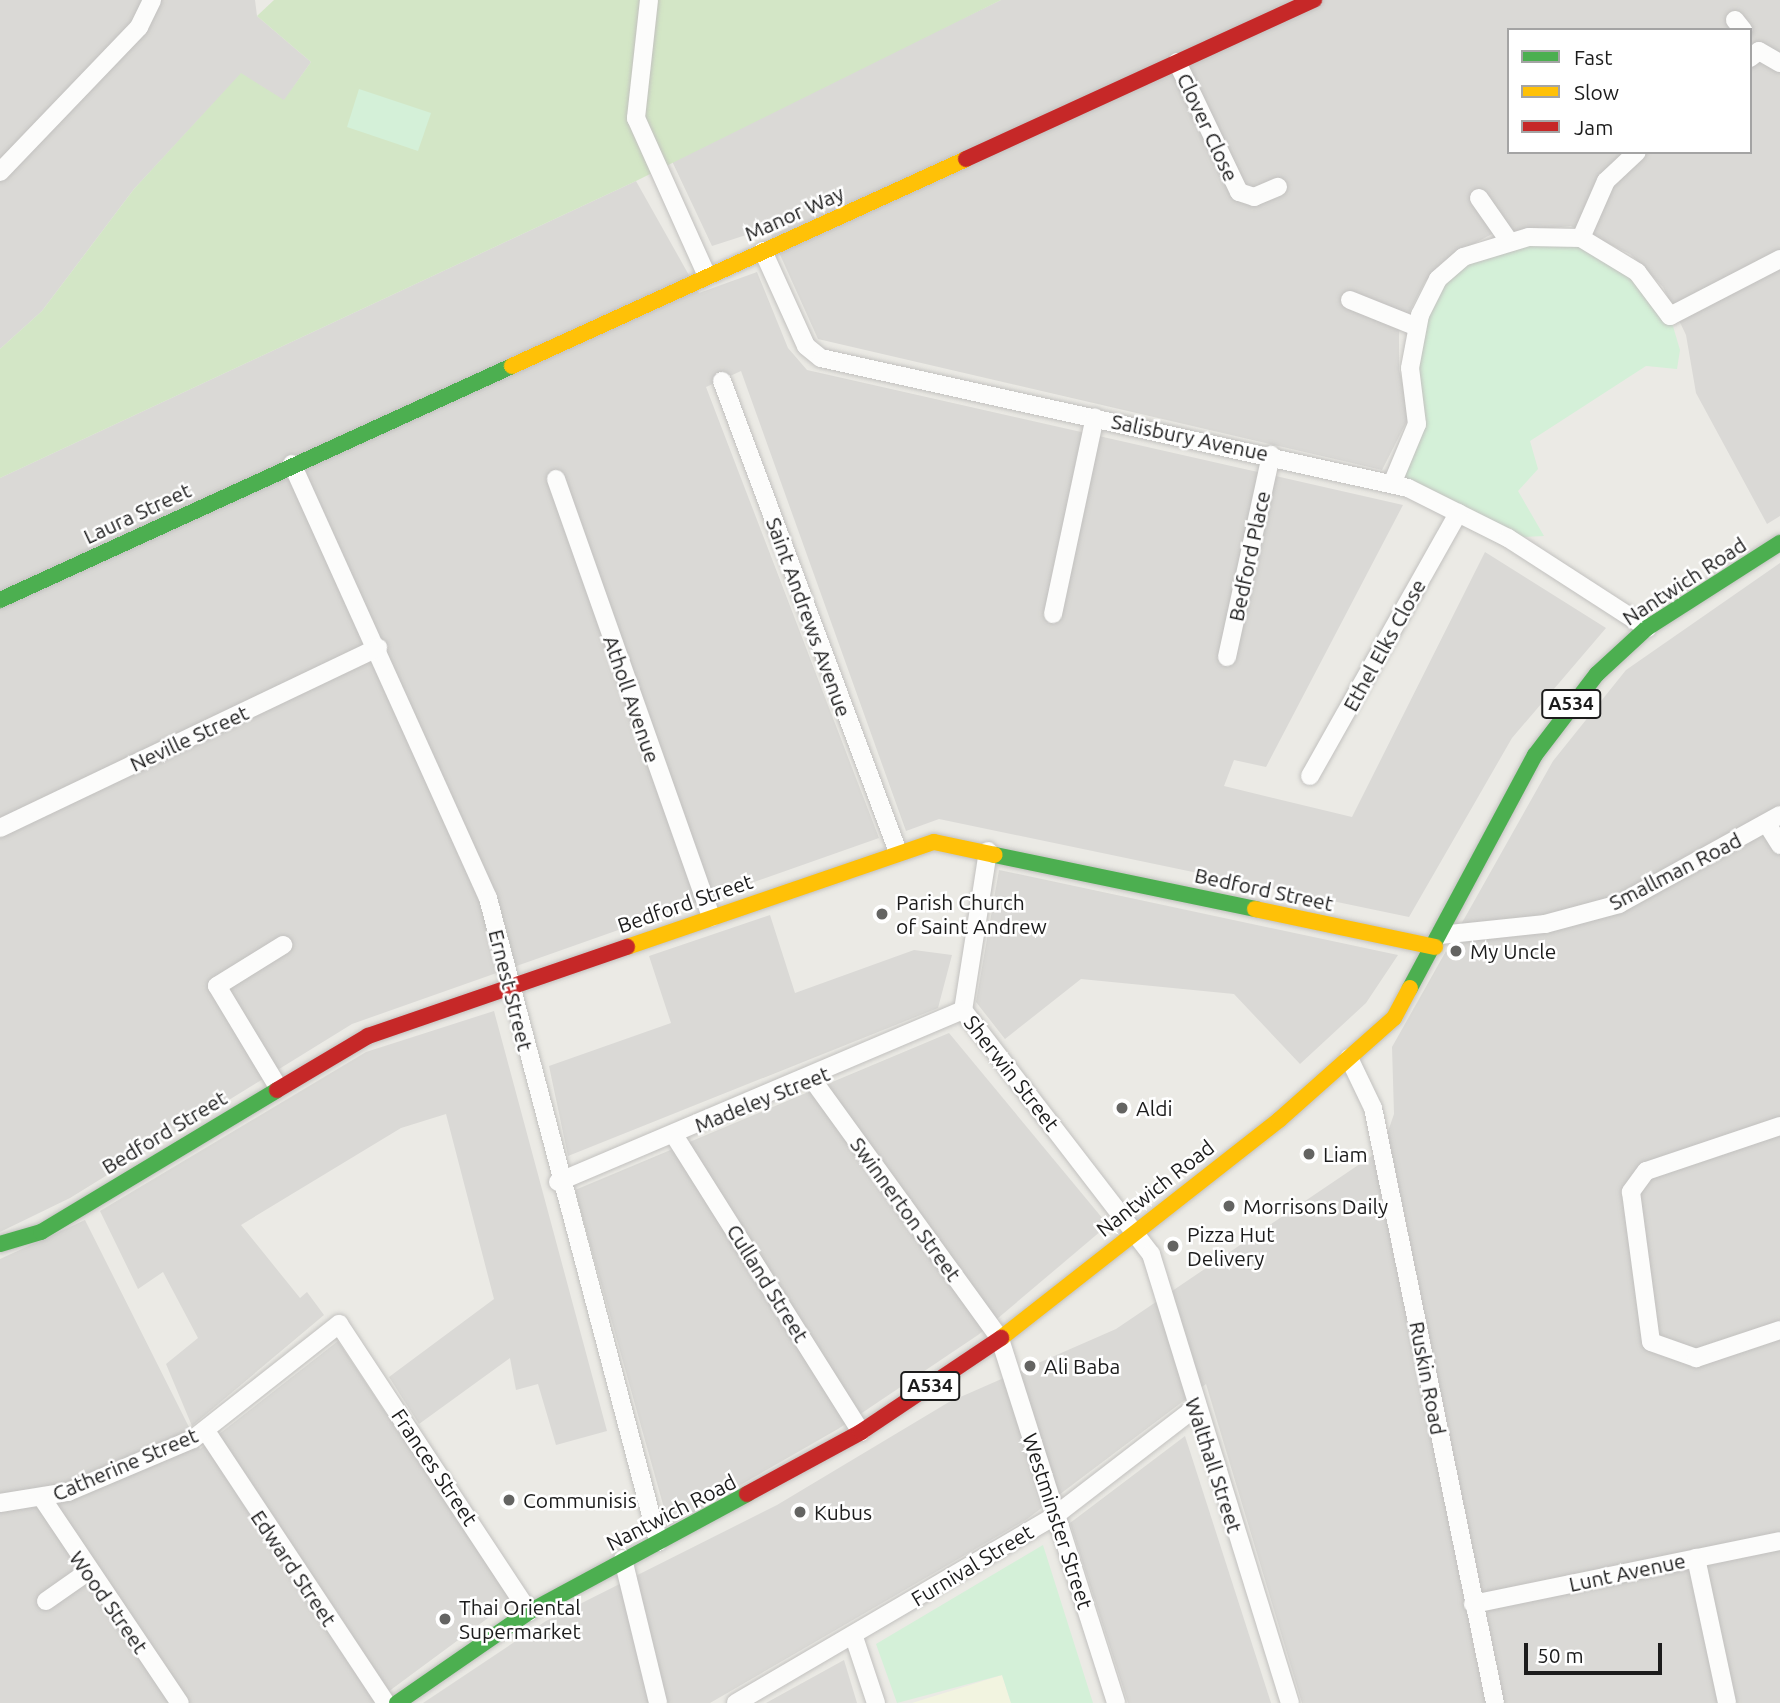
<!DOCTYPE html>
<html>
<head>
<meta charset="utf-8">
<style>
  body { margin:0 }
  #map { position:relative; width:1780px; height:1703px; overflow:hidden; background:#ebeae5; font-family:Ubuntu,sans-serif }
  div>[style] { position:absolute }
  .residential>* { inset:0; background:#dad9d6 }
  .education>* { inset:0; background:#f2f4e0 }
  .grass>* { inset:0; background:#d3e6c6 }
  .park>* { inset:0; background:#d4f0d8 }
  .roads { filter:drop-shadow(0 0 2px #c2c1bf) drop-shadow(0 0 2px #c2c1bf) }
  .street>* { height:18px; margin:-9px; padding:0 9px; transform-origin:9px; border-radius:9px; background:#fcfcfb }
  .fast>* { height:16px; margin:-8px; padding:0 8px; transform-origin:8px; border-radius:8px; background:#4caf50 }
  .slow>* { height:16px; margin:-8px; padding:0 8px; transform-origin:8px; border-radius:8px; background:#ffc107 }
  .jam>* { height:16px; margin:-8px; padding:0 8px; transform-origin:8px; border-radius:8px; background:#c62828 }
  .dots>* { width:19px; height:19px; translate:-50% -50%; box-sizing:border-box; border:4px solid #fff; border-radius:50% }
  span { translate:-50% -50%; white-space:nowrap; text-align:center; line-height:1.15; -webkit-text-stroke:5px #fff; paint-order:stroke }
  .shield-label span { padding:2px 5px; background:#fff; border:2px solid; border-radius:5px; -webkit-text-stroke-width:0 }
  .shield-label { font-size:19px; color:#1c1c1c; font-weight:700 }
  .street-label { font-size:21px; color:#1c1c1c }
  .poi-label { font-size:21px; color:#1c1c1c }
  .left { translate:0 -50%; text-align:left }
  .legend { position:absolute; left:1507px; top:28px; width:245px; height:126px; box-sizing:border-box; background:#fff; border:2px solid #a4a4a4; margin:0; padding:9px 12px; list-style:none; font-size:21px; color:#1c1c1c }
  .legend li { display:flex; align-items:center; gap:14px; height:35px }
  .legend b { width:35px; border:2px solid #a4a4a4 }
  .scale { position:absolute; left:1524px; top:1643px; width:138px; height:32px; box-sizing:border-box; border:4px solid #1c1c1c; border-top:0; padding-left:9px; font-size:21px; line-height:24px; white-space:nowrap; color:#1c1c1c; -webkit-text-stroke:5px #fff; paint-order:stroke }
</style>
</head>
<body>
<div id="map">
  <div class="residential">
    <i style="clip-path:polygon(0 0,255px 0,257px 16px,311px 62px,284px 101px,241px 74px,134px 189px,42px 311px,0 349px)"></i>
    <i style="clip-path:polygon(evenodd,1001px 0,1780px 0,1780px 516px,1767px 524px,1696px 393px,1686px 335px,1663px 287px,1630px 254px,1571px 226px,1492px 234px,1451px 256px,1425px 282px,1399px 332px,1399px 370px,1411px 413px,1382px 470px,818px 339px,768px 228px,712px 246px,671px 159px,1001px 0,1509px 30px,1750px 30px,1750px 152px,1509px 152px,1509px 30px)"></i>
    <i style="clip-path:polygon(636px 181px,699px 293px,757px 272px,788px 348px,807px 370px,1403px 505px,1266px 767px,1234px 760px,1224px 786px,1352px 817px,1485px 552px,1606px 628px,1512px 738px,1409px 917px,939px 819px,906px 831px,741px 371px,706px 387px,879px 838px,352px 1024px,70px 1198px,0 1232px,0 478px)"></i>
    <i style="clip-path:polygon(1780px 563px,1780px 1703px,1302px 1703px,1206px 1384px,1027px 1519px,710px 1703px,423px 1703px,546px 1621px,777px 1505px,949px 1402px,1116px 1329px,1382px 1149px,1394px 1114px,1392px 1047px,1553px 761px,1626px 670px)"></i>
    <i style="clip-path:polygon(999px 870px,1398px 955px,1366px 1003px,1300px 1064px,1234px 994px,1081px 979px,1005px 1039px,976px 1002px)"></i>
    <i style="clip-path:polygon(770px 915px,795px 993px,914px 950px,952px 955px,938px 1008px,568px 1156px,549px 1066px,671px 1023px,649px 956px)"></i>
    <i style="clip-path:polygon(494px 1011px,607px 1431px,556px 1445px,538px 1384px,516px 1390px,510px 1358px,419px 1424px,389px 1377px,494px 1299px,446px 1114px,401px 1128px,241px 1225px,300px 1298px,307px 1292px,324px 1315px,192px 1426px,166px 1364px,198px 1338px,163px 1272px,138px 1289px,100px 1211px,366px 1052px)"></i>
    <i style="clip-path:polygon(949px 1033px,1108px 1225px,978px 1335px,838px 1429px,669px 1526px,575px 1190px)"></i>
    <i style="clip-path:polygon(85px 1220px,200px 1449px,338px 1341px,511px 1601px,373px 1703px,0 1703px,0 1259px)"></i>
    <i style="clip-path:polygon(1185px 1436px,1271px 1703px,1128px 1703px,1070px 1523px)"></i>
    <i style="clip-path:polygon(844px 1660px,857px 1703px,766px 1703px)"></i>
  </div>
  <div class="education">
    <i style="clip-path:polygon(1002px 1675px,1011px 1703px,912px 1703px)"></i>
  </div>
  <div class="grass">
    <i style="clip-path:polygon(274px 0,1001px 0,636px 181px,0 478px,0 349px,42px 311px,134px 189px,241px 73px,284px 100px,311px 62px,257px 16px)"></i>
  </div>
  <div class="park">
    <i style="clip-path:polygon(359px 89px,431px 113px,418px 151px,347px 127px)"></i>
    <i style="clip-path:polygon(1581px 238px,1637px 272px,1670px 316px,1680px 350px,1677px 369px,1646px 366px,1530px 441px,1538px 469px,1518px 491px,1544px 536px,1508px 538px,1392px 484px,1417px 424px,1410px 368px,1438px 279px,1509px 241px)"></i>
    <i style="clip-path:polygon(1043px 1545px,1093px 1703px,1011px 1703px,1002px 1675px,897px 1703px,876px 1644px)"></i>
  </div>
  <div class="roads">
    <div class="street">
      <i style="left:649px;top:0;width:119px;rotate:96.3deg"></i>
      <i style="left:636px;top:118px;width:173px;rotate:65.8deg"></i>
      <i style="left:1735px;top:20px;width:13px;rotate:51deg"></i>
      <i style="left:1750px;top:58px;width:11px;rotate:-38deg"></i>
      <i style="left:1759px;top:51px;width:24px;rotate:30deg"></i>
      <i style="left:1177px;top:62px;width:144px;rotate:64.5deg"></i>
      <i style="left:1239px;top:192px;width:16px;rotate:18deg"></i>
      <i style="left:1254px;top:197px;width:26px;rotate:-23deg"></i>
      <i style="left:0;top:172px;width:201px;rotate:-46.2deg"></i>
      <i style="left:139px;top:27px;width:30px;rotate:-64deg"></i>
      <i style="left:1479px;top:198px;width:52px;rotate:55.1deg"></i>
      <i style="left:1581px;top:238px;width:62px;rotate:-66.3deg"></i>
      <i style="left:1606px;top:181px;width:42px;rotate:-43.1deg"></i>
      <i style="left:763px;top:251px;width:104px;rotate:65.6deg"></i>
      <i style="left:806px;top:346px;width:19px;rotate:39deg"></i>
      <i style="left:821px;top:358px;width:601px;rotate:12.49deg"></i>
      <i style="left:1408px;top:488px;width:112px;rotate:26.6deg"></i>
      <i style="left:1508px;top:538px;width:166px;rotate:32.9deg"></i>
      <i style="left:1350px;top:300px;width:72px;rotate:21.9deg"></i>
      <i style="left:722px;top:381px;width:503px;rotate:69.51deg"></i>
      <i style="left:292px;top:464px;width:476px;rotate:65.7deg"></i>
      <i style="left:488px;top:898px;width:666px;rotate:75.21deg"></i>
      <i style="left:556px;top:479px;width:465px;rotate:70.5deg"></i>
      <i style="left:1392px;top:484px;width:65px;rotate:-67.4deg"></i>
      <i style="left:1417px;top:424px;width:56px;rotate:-97.1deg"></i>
      <i style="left:1410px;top:368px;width:54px;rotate:-79.3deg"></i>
      <i style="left:1420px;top:315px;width:40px;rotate:-63.4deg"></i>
      <i style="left:1438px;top:279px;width:33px;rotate:-41deg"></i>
      <i style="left:1463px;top:257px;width:69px;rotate:-16.9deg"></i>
      <i style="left:1529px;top:237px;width:52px;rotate:1.1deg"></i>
      <i style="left:1581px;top:238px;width:66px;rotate:31.3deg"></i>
      <i style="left:1637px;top:272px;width:55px;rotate:53.1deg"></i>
      <i style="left:1670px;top:316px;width:124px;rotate:-27.4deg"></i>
      <i style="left:1053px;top:614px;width:201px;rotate:-78deg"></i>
      <i style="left:1227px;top:657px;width:207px;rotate:-77.7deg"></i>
      <i style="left:1310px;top:776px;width:302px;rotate:-60.6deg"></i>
      <i style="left:1767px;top:824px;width:25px;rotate:58deg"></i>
      <i style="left:0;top:828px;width:419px;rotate:-25.5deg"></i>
      <i style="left:988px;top:851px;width:161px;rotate:98.9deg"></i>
      <i style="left:963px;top:1010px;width:308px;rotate:52.4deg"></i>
      <i style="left:1151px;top:1254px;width:470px;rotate:72.8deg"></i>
      <i style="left:1440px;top:935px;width:106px;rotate:-6deg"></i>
      <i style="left:1545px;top:924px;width:77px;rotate:-15.1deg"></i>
      <i style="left:1619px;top:904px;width:184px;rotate:-28.9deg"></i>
      <i style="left:1349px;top:1058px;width:55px;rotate:64.4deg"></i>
      <i style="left:1373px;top:1108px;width:607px;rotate:78.41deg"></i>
      <i style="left:812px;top:1079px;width:321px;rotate:54.1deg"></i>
      <i style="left:1000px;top:1339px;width:382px;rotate:72.3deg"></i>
      <i style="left:278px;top:1087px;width:118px;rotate:-121.1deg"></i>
      <i style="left:217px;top:986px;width:78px;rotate:-31.8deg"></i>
      <i style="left:1780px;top:1126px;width:141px;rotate:161.4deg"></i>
      <i style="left:1646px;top:1171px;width:26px;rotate:126deg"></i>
      <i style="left:1631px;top:1192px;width:151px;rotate:82.4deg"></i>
      <i style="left:1651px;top:1342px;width:48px;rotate:19.6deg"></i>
      <i style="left:1696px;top:1358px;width:89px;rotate:-18.4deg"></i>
      <i style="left:674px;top:1135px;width:351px;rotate:57.8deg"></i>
      <i style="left:558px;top:1182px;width:440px;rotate:-23deg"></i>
      <i style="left:206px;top:1431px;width:326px;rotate:56.5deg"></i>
      <i style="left:42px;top:1498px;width:247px;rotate:56.1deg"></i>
      <i style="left:0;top:1503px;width:69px;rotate:-9.2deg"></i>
      <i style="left:68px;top:1492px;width:136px;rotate:-23deg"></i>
      <i style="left:193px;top:1439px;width:186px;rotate:-38.2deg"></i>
      <i style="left:339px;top:1324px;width:345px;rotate:56.6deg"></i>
      <i style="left:1696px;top:1558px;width:148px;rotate:77.9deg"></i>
      <i style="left:623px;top:1559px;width:148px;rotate:76.3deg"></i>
      <i style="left:46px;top:1601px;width:49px;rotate:-35deg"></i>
      <i style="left:1473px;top:1604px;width:313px;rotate:-11.6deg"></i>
      <i style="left:854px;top:1637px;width:70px;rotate:71.6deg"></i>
      <i style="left:736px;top:1703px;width:371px;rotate:-30.4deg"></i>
      <i style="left:1056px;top:1515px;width:175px;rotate:-37.6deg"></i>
    </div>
    <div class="fast">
      <i style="left:0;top:600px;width:563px;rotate:-24.56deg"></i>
      <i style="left:995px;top:855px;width:266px;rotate:11.7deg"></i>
      <i style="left:1410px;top:988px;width:264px;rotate:-61.8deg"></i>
      <i style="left:1535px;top:755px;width:102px;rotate:-52.6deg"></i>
      <i style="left:1597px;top:674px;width:68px;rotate:-42.6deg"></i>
      <i style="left:1647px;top:628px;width:158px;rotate:-32.6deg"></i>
      <i style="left:0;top:1244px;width:43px;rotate:-16.3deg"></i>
      <i style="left:41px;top:1232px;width:275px;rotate:-31deg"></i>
      <i style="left:397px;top:1703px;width:160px;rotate:-34.6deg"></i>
      <i style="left:529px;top:1612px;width:248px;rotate:-28.4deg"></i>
    </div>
    <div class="slow">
      <i style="left:512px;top:366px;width:499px;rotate:-24.5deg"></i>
      <i style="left:1255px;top:909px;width:184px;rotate:11.9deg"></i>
      <i style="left:627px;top:947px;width:324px;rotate:-18.9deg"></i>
      <i style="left:934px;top:842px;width:62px;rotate:12deg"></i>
      <i style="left:1001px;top:1338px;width:353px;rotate:-38.1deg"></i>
      <i style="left:1279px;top:1120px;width:154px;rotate:-41.6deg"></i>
      <i style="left:1394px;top:1018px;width:34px;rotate:-62deg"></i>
    </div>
    <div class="jam">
      <i style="left:966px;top:159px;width:383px;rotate:-24.6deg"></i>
      <i style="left:277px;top:1090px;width:106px;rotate:-30.7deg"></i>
      <i style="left:368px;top:1036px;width:274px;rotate:-19deg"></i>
      <i style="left:747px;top:1494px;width:130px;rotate:-28.5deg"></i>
      <i style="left:861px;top:1432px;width:169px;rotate:-33.9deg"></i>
    </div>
  </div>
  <div class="dots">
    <i style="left:882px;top:914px;background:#646462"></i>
    <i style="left:1456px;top:951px;background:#646462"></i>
    <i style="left:1122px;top:1108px;background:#646462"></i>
    <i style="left:1309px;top:1154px;background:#646462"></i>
    <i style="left:1229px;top:1206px;background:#646462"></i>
    <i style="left:1173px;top:1246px;background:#646462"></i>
    <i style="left:1030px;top:1366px;background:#646462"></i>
    <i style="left:509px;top:1500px;background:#646462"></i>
    <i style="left:800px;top:1512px;background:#646462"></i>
    <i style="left:445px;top:1619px;background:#646462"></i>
  </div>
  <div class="shield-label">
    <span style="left:1571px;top:704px">A534</span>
    <span style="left:930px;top:1386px">A534</span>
  </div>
  <div class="street-label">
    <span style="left:1208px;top:127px;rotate:65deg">Clover Close</span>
    <span style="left:794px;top:213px;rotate:-24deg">Manor Way</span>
    <span style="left:1190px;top:437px;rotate:12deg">Salisbury Avenue</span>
    <span style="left:137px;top:513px;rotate:-25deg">Laura Street</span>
    <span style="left:1249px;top:556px;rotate:-78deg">Bedford Place</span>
    <span style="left:1684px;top:581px;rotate:-33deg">Nantwich Road</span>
    <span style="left:809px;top:617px;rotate:70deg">Saint Andrews Avenue</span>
    <span style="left:1384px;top:645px;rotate:-61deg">Ethel Elks Close</span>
    <span style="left:632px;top:699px;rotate:71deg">Atholl Avenue</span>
    <span style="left:189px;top:738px;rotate:-25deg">Neville Street</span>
    <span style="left:1675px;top:871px;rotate:-27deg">Smallman Road</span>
    <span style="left:1264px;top:889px;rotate:12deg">Bedford Street</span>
    <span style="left:685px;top:903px;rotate:-19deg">Bedford Street</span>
    <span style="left:511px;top:990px;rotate:76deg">Ernest Street</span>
    <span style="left:1012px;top:1073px;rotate:52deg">Sherwin Street</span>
    <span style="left:762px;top:1099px;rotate:-22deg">Madeley Street</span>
    <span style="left:164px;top:1132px;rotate:-31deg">Bedford Street</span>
    <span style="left:1155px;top:1188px;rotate:-38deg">Nantwich Road</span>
    <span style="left:906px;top:1209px;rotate:54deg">Swinnerton Street</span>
    <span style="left:768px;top:1283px;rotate:58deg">Culland Street</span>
    <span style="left:1428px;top:1378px;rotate:79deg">Ruskin Road</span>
    <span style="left:125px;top:1464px;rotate:-23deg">Catherine Street</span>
    <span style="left:1214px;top:1465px;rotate:72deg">Walthall Street</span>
    <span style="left:435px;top:1467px;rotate:56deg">Frances Street</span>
    <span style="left:671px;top:1512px;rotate:-27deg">Nantwich Road</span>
    <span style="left:1058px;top:1521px;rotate:72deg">Westminster Street</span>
    <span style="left:972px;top:1565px;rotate:-31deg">Furnival Street</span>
    <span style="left:294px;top:1568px;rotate:56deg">Edward Street</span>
    <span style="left:1627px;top:1572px;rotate:-12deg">Lunt Avenue</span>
    <span style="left:109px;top:1602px;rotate:55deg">Wood Street</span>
  </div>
  <div class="poi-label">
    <span class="left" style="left:896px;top:914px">Parish Church<br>of Saint Andrew</span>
    <span class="left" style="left:1470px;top:951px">My Uncle</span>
    <span class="left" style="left:1136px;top:1108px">Aldi</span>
    <span class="left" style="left:1323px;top:1154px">Liam</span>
    <span class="left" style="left:1243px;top:1206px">Morrisons Daily</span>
    <span class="left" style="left:1187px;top:1246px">Pizza Hut<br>Delivery</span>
    <span class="left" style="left:1044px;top:1366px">Ali Baba</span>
    <span class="left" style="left:523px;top:1500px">Communisis</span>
    <span class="left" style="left:814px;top:1512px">Kubus</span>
    <span class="left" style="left:459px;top:1619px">Thai Oriental<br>Supermarket</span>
  </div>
  <ul class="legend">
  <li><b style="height:9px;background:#4caf50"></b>Fast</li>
  <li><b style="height:9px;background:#ffc107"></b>Slow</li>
  <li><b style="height:9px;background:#c62828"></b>Jam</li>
  </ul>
  <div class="scale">50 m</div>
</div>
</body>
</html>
